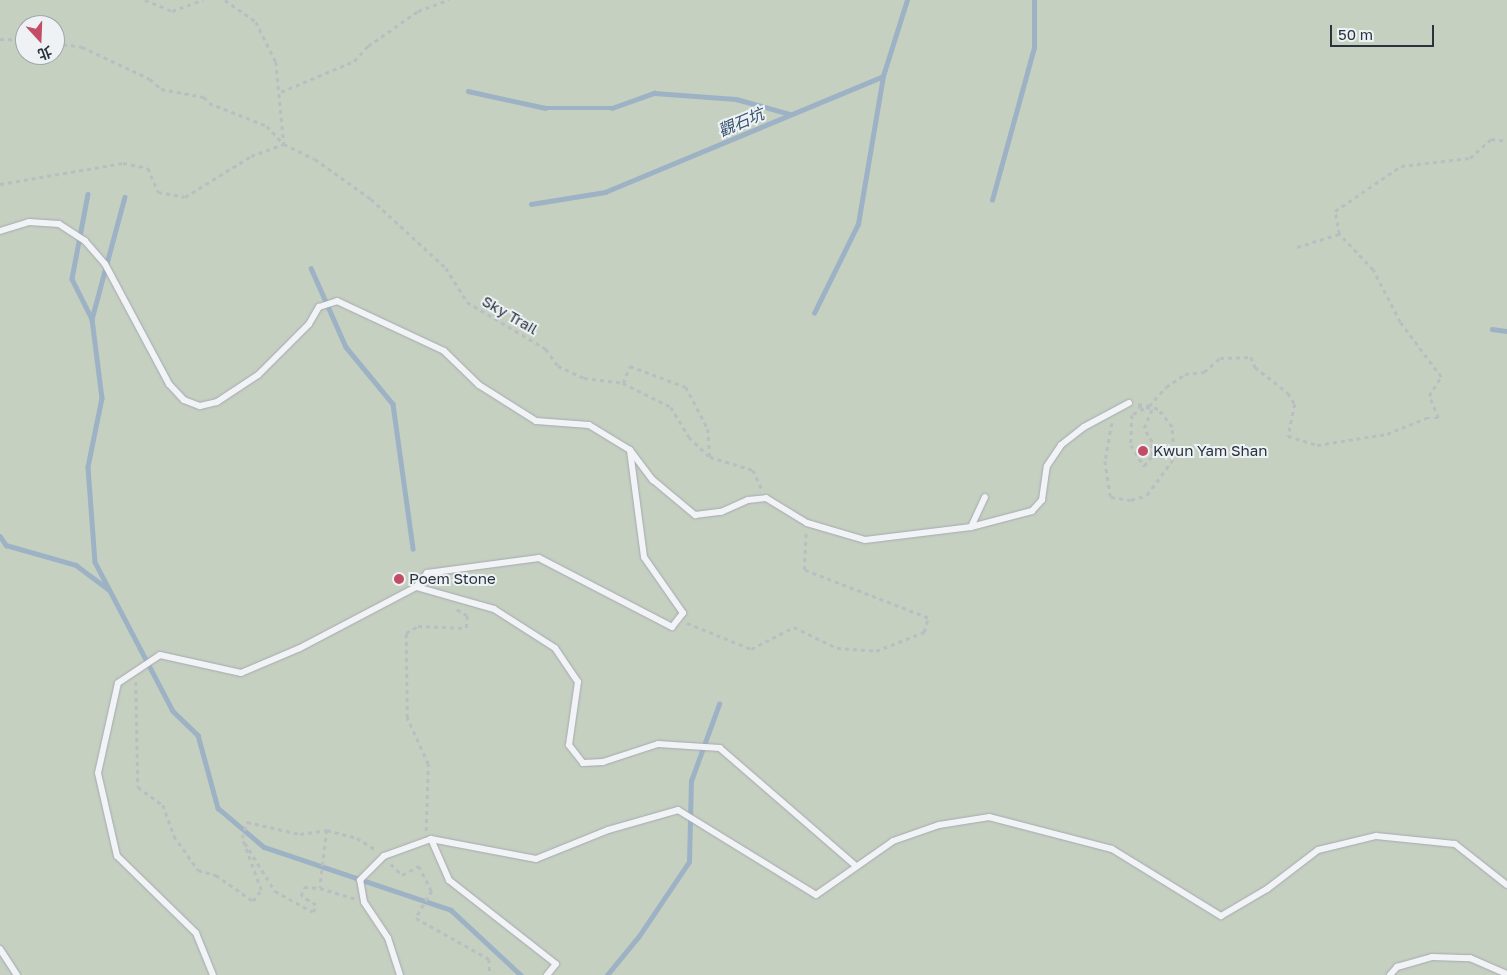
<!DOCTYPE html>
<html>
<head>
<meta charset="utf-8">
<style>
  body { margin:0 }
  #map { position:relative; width:1507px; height:975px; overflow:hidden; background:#dfe3e7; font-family:"Golos Text","Noto Sans TC",sans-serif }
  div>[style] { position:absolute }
  .green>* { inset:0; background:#c6d0c1 }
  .stream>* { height:4.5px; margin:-2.25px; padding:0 2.25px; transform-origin:2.25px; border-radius:2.25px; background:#9db3c5 }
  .path>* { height:2.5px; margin-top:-1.25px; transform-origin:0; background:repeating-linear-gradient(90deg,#babdc2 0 4px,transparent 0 8px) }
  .roads { filter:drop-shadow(0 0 1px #a5aab1) drop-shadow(0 0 1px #a5aab1) }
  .lane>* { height:6px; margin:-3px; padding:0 3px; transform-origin:3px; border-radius:3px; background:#f2f3f6 }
  .dots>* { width:14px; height:14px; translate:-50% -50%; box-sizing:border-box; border:2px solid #eef2f5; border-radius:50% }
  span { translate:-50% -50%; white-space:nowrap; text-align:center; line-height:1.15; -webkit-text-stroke:4px #eef2f5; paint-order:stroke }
  .street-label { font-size:15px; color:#29323d }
  .poi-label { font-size:15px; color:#29323d }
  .left { translate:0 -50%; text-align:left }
  .water-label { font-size:16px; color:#37536e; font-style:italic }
  .north { position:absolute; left:15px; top:15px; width:50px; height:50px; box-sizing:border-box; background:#eef2f5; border:1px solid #9fa5ab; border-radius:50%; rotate:160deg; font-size:14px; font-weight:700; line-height:20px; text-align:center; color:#29323d }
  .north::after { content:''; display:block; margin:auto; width:18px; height:22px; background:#c34d66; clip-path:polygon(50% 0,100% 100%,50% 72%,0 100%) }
  .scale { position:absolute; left:1330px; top:25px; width:104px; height:22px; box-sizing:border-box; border:2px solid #29323d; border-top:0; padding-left:6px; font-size:15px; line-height:18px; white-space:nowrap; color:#29323d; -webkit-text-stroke:4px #eef2f5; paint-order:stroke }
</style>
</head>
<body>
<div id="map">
  <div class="green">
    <i style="clip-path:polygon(evenodd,0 0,1507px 0,1507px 975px,0 975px,0 0,25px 25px,55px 25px,55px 55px,25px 55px,25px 25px)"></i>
  </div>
  <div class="stream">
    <i style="left:468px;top:91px;width:79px;rotate:12.4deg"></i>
    <i style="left:545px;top:108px;width:67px"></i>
    <i style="left:612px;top:108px;width:45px;rotate:-19.7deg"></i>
    <i style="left:654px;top:93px;width:82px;rotate:4.2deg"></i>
    <i style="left:736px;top:99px;width:56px;rotate:15.5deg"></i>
    <i style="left:88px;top:194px;width:86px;rotate:100.7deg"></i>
    <i style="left:72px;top:279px;width:45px;rotate:63.4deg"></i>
    <i style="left:125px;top:197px;width:126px;rotate:105.1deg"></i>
    <i style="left:92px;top:319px;width:80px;rotate:82.8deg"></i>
    <i style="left:102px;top:398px;width:70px;rotate:101.5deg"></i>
    <i style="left:88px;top:467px;width:95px;rotate:85.8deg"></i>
    <i style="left:95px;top:562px;width:168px;rotate:62.4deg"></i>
    <i style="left:173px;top:711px;width:35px;rotate:44deg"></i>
    <i style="left:198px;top:735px;width:76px;rotate:74.7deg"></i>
    <i style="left:218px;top:808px;width:60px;rotate:40.3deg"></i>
    <i style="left:264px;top:847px;width:197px;rotate:18.6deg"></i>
    <i style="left:451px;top:910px;width:96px;rotate:42.9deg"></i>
    <i style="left:992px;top:200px;width:158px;rotate:-74.6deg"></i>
    <i style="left:1034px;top:48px;width:48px;rotate:-90deg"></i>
    <i style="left:531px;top:204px;width:75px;rotate:-9.2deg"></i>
    <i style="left:605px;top:192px;width:301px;rotate:-22.6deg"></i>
    <i style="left:883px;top:76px;width:80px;rotate:-72.5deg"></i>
    <i style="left:311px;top:268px;width:86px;rotate:66.1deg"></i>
    <i style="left:346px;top:347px;width:74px;rotate:50.5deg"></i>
    <i style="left:393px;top:404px;width:146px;rotate:82.1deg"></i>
    <i style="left:814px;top:313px;width:99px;rotate:-63.7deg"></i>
    <i style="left:858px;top:224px;width:150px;rotate:-80.4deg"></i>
    <i style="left:1492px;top:329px;width:15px;rotate:8deg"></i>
    <i style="left:0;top:536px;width:11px;rotate:56deg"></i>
    <i style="left:6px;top:545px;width:73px;rotate:15.9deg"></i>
    <i style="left:76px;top:565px;width:40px;rotate:37deg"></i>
    <i style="left:607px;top:975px;width:50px;rotate:-50.6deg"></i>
    <i style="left:639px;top:936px;width:89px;rotate:-56deg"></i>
    <i style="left:689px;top:862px;width:81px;rotate:-88.6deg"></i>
    <i style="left:691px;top:781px;width:82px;rotate:-70deg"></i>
  </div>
  <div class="path">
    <i style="left:145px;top:0;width:29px;rotate:22deg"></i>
    <i style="left:172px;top:11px;width:33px;rotate:-20deg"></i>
    <i style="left:225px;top:0;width:38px;rotate:35deg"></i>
    <i style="left:256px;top:22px;width:45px;rotate:63.4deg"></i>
    <i style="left:276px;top:62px;width:82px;rotate:84.4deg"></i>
    <i style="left:0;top:39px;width:25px;rotate:2deg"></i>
    <i style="left:55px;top:43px;width:27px;rotate:8deg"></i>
    <i style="left:82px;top:47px;width:75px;rotate:25.2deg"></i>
    <i style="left:150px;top:79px;width:15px;rotate:42deg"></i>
    <i style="left:161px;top:89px;width:44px;rotate:10.5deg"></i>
    <i style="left:204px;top:97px;width:8px;rotate:50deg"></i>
    <i style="left:209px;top:103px;width:62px;rotate:21.6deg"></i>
    <i style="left:267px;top:126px;width:25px;rotate:47deg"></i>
    <i style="left:284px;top:144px;width:34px;rotate:26deg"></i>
    <i style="left:315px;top:159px;width:69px;rotate:35.5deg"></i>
    <i style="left:371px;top:199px;width:102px;rotate:42.6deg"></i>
    <i style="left:446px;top:268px;width:40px;rotate:58deg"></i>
    <i style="left:467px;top:302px;width:92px;rotate:30.7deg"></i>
    <i style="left:546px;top:349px;width:21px;rotate:55deg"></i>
    <i style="left:558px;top:366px;width:29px;rotate:25deg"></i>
    <i style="left:584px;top:378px;width:39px;rotate:7deg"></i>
    <i style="left:623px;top:383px;width:18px;rotate:-68deg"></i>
    <i style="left:630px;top:366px;width:60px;rotate:20.6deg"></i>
    <i style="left:686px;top:387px;width:47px;rotate:62.4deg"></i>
    <i style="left:708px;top:429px;width:28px;rotate:86deg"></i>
    <i style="left:710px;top:457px;width:45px;rotate:16.8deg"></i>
    <i style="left:753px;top:470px;width:21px;rotate:65deg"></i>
    <i style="left:281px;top:92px;width:79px;rotate:-23deg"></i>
    <i style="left:354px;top:61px;width:21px;rotate:-47deg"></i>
    <i style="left:368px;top:46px;width:61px;rotate:-35deg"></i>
    <i style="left:418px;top:11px;width:33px;rotate:-20deg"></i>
    <i style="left:0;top:184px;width:125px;rotate:-9.7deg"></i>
    <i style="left:123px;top:163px;width:25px;rotate:11deg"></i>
    <i style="left:148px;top:168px;width:26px;rotate:67deg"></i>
    <i style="left:158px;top:192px;width:27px;rotate:10deg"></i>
    <i style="left:185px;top:197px;width:78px;rotate:-31.8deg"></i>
    <i style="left:251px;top:156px;width:35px;rotate:-20deg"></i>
    <i style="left:1297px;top:247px;width:44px;rotate:-17.2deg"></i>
    <i style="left:623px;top:383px;width:54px;rotate:26.6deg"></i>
    <i style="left:671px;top:407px;width:35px;rotate:59deg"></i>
    <i style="left:689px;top:437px;width:28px;rotate:44deg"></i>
    <i style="left:1138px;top:404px;width:11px;rotate:10deg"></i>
    <i style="left:1149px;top:406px;width:25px;rotate:-48deg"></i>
    <i style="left:1166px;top:387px;width:23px;rotate:-34deg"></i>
    <i style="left:1185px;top:374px;width:19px;rotate:-6deg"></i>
    <i style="left:1204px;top:372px;width:21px;rotate:-41deg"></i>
    <i style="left:1220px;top:358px;width:31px;rotate:-2deg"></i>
    <i style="left:1251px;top:357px;width:11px;rotate:68deg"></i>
    <i style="left:1255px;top:367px;width:42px;rotate:38.2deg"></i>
    <i style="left:1288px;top:393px;width:13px;rotate:58deg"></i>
    <i style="left:1295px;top:404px;width:33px;rotate:102deg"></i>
    <i style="left:1288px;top:436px;width:30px;rotate:17deg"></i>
    <i style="left:1317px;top:445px;width:71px;rotate:-8.9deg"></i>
    <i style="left:1387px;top:434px;width:42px;rotate:-22.3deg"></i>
    <i style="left:1426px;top:418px;width:12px"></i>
    <i style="left:1438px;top:418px;width:24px;rotate:-112deg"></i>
    <i style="left:1429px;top:396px;width:22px;rotate:-58deg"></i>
    <i style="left:1441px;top:377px;width:69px;rotate:-126.7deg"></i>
    <i style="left:1400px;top:322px;width:59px;rotate:-117.4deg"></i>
    <i style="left:1373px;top:270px;width:50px;rotate:-133.4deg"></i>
    <i style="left:1339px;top:234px;width:23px;rotate:-100deg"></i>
    <i style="left:1335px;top:211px;width:80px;rotate:-34.3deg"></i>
    <i style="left:1401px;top:166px;width:69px;rotate:-6.6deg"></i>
    <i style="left:1470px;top:158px;width:28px;rotate:-42deg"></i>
    <i style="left:1491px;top:139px;width:16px;rotate:7deg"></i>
    <i style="left:1144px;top:409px;width:13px;rotate:153deg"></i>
    <i style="left:1132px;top:415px;width:30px;rotate:92deg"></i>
    <i style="left:1131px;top:445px;width:25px;rotate:58deg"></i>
    <i style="left:1144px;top:466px;width:13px;rotate:-51deg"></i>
    <i style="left:1152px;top:456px;width:14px;rotate:-90deg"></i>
    <i style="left:1152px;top:442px;width:16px;rotate:-120deg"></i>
    <i style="left:1144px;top:428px;width:21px;rotate:-67deg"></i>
    <i style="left:1112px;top:423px;width:39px;rotate:100deg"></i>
    <i style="left:1105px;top:461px;width:36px;rotate:81deg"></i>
    <i style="left:1111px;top:497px;width:20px;rotate:9deg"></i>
    <i style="left:1131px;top:500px;width:17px;rotate:-17deg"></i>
    <i style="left:1147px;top:495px;width:46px;rotate:-53.9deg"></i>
    <i style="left:1174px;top:458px;width:31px;rotate:-94deg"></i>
    <i style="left:1172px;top:427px;width:23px;rotate:-128deg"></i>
    <i style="left:1158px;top:409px;width:20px;rotate:-174deg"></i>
    <i style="left:687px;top:623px;width:69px;rotate:22.1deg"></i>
    <i style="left:751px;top:649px;width:48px;rotate:-27.1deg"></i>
    <i style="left:794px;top:627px;width:48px;rotate:26deg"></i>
    <i style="left:837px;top:648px;width:39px;rotate:4deg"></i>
    <i style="left:876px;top:651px;width:52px;rotate:-21.6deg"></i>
    <i style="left:924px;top:632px;width:15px;rotate:-74deg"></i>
    <i style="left:928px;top:618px;width:133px;rotate:-158.8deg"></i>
    <i style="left:804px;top:570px;width:37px;rotate:-87deg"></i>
    <i style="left:136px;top:682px;width:105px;rotate:88.9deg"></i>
    <i style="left:138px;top:787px;width:31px;rotate:36deg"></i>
    <i style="left:163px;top:805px;width:33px;rotate:70deg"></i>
    <i style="left:174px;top:836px;width:42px;rotate:54.8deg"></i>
    <i style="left:198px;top:870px;width:19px;rotate:16deg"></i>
    <i style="left:216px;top:875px;width:45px;rotate:35.1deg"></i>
    <i style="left:253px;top:901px;width:14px;rotate:-54deg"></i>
    <i style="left:261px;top:890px;width:55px;rotate:-110.1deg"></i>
    <i style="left:242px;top:838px;width:17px;rotate:-73deg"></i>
    <i style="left:247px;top:822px;width:54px;rotate:12.8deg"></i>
    <i style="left:300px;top:834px;width:27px;rotate:-8deg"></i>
    <i style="left:327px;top:830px;width:31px;rotate:15deg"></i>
    <i style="left:357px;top:838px;width:22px;rotate:32deg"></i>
    <i style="left:327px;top:830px;width:58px;rotate:96.9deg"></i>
    <i style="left:320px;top:888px;width:37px;rotate:17deg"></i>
    <i style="left:426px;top:831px;width:67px;rotate:-88.3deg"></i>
    <i style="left:428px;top:764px;width:51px;rotate:-114.5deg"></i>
    <i style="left:407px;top:718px;width:85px;rotate:-90.7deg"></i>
    <i style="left:406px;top:633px;width:14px;rotate:-30deg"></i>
    <i style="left:418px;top:626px;width:48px;rotate:2.4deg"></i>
    <i style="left:466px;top:628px;width:12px;rotate:-85deg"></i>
    <i style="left:467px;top:616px;width:13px;rotate:-148deg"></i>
    <i style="left:245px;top:843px;width:57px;rotate:58deg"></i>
    <i style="left:275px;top:891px;width:43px;rotate:28.9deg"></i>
    <i style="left:313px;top:912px;width:8px;rotate:-67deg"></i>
    <i style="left:316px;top:905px;width:17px;rotate:-149deg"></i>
    <i style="left:301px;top:896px;width:9px;rotate:-72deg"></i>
    <i style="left:304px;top:887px;width:16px;rotate:4deg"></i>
    <i style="left:391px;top:864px;width:16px;rotate:45deg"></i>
    <i style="left:402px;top:875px;width:19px;rotate:-28deg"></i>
    <i style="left:419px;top:866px;width:28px;rotate:63deg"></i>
    <i style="left:432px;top:891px;width:31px;rotate:121deg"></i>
    <i style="left:416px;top:918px;width:84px;rotate:29.3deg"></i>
    <i style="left:489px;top:959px;width:16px;rotate:86deg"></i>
  </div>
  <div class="roads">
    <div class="lane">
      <i style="left:0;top:231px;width:30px;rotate:-17deg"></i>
      <i style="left:29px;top:222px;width:30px;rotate:4deg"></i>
      <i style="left:59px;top:224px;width:31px;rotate:33deg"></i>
      <i style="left:85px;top:241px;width:30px;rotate:49deg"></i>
      <i style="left:105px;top:264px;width:136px;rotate:61.9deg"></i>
      <i style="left:169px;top:384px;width:22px;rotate:47deg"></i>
      <i style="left:184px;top:400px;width:17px;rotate:21deg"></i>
      <i style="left:200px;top:406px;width:17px;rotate:-13deg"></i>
      <i style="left:217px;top:402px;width:49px;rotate:-33.4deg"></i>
      <i style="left:258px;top:375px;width:72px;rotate:-45deg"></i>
      <i style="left:309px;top:324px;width:20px;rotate:-60deg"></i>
      <i style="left:319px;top:307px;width:19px;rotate:-18deg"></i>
      <i style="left:337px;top:301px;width:118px;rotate:25deg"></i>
      <i style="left:444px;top:351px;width:49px;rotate:44.2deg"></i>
      <i style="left:479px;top:385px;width:67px;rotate:32.3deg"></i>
      <i style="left:536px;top:421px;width:53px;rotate:4.3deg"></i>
      <i style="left:589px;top:425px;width:48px;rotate:31.4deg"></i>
      <i style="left:971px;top:527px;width:33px;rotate:-65deg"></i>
      <i style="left:856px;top:866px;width:180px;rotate:-139.1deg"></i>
      <i style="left:720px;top:748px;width:62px;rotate:-176.3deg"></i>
      <i style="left:658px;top:744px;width:58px;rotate:161.9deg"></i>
      <i style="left:603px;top:762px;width:20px;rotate:177deg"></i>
      <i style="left:583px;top:763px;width:23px;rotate:-128deg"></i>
      <i style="left:569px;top:745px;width:64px;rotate:-81.9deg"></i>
      <i style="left:578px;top:682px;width:41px;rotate:-124.1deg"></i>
      <i style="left:555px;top:648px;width:72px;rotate:-147.4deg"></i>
      <i style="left:494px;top:609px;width:81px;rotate:-164.2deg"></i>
      <i style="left:416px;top:587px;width:18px;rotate:-52deg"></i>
      <i style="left:427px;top:573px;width:113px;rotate:-7.6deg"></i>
      <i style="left:539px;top:558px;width:150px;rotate:27.4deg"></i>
      <i style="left:672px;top:627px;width:18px;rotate:-52deg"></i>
      <i style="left:683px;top:613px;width:68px;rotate:-124.9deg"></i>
      <i style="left:644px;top:557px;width:108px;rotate:-97.5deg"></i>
      <i style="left:630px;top:450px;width:38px;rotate:53deg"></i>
      <i style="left:653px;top:480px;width:55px;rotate:39.8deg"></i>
      <i style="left:695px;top:515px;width:26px;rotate:-7deg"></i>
      <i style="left:721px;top:512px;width:30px;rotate:-24deg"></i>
      <i style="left:748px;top:500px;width:18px;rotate:-6deg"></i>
      <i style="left:766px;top:498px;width:48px;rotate:31.4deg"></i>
      <i style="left:807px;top:523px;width:60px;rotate:16.3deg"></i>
      <i style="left:865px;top:540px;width:107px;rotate:-7deg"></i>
      <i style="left:971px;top:527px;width:63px;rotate:-14.7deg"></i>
      <i style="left:1032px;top:511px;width:15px;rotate:-48deg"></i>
      <i style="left:1042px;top:500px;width:34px;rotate:-82deg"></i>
      <i style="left:1047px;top:466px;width:25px;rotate:-56deg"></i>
      <i style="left:1061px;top:445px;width:29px;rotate:-38deg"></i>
      <i style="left:1084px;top:427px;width:51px;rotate:-28.1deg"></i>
      <i style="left:0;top:949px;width:31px;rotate:57deg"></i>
      <i style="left:213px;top:975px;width:45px;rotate:-112deg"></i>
      <i style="left:196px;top:933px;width:110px;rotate:-135.7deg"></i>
      <i style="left:117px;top:856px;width:85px;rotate:-102.9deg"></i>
      <i style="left:98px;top:773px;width:92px;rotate:-77.5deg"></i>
      <i style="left:118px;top:683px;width:50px;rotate:-33.7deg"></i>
      <i style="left:160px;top:655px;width:83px;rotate:12.5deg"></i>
      <i style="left:241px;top:673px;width:64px;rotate:-23deg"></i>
      <i style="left:300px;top:648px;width:131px;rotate:-27.7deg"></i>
      <i style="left:400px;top:975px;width:39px;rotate:-108deg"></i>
      <i style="left:388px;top:938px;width:43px;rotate:-123.7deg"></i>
      <i style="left:364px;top:902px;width:22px;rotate:-100deg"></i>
      <i style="left:360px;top:880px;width:34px;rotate:-45deg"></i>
      <i style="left:384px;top:856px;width:50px;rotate:-19.9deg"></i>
      <i style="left:547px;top:975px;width:14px;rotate:-51deg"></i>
      <i style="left:556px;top:964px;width:136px;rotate:-141.9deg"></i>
      <i style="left:449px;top:880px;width:45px;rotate:-113.7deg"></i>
      <i style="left:431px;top:839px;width:107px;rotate:10.8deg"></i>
      <i style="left:536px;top:859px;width:78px;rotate:-21.9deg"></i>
      <i style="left:608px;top:830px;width:73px;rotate:-15.9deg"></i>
      <i style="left:678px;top:810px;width:162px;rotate:31.6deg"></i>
      <i style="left:816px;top:895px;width:94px;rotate:-35deg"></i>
      <i style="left:893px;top:841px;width:49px;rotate:-19.2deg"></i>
      <i style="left:939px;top:825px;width:51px;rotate:-9.1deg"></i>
      <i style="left:989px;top:817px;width:127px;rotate:14.6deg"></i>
      <i style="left:1112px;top:849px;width:128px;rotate:31.6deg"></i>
      <i style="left:1221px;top:916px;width:53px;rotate:-30.4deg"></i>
      <i style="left:1267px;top:889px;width:64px;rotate:-37.4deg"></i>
      <i style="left:1318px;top:850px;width:60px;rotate:-13.6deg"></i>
      <i style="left:1376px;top:836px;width:79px;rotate:5.8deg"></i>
      <i style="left:1455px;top:844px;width:66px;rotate:38.3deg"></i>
      <i style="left:1390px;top:975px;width:11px;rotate:-49deg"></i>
      <i style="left:1397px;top:967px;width:36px;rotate:-16deg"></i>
      <i style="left:1432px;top:957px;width:38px;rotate:2deg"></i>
      <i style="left:1470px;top:958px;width:40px;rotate:23.4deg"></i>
    </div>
  </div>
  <div class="dots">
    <i style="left:1143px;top:451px;background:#c34d66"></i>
    <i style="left:399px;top:579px;background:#c34d66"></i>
  </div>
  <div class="street-label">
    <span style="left:510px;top:315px;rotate:30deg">Sky Trail</span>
  </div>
  <div class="poi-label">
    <span class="left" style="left:1153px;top:451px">Kwun Yam Shan</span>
    <span class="left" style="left:409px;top:579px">Poem Stone</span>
  </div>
  <div class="water-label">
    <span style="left:741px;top:122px;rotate:-23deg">觀石坑</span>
  </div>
  <div class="north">北</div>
  <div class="scale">50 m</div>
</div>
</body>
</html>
